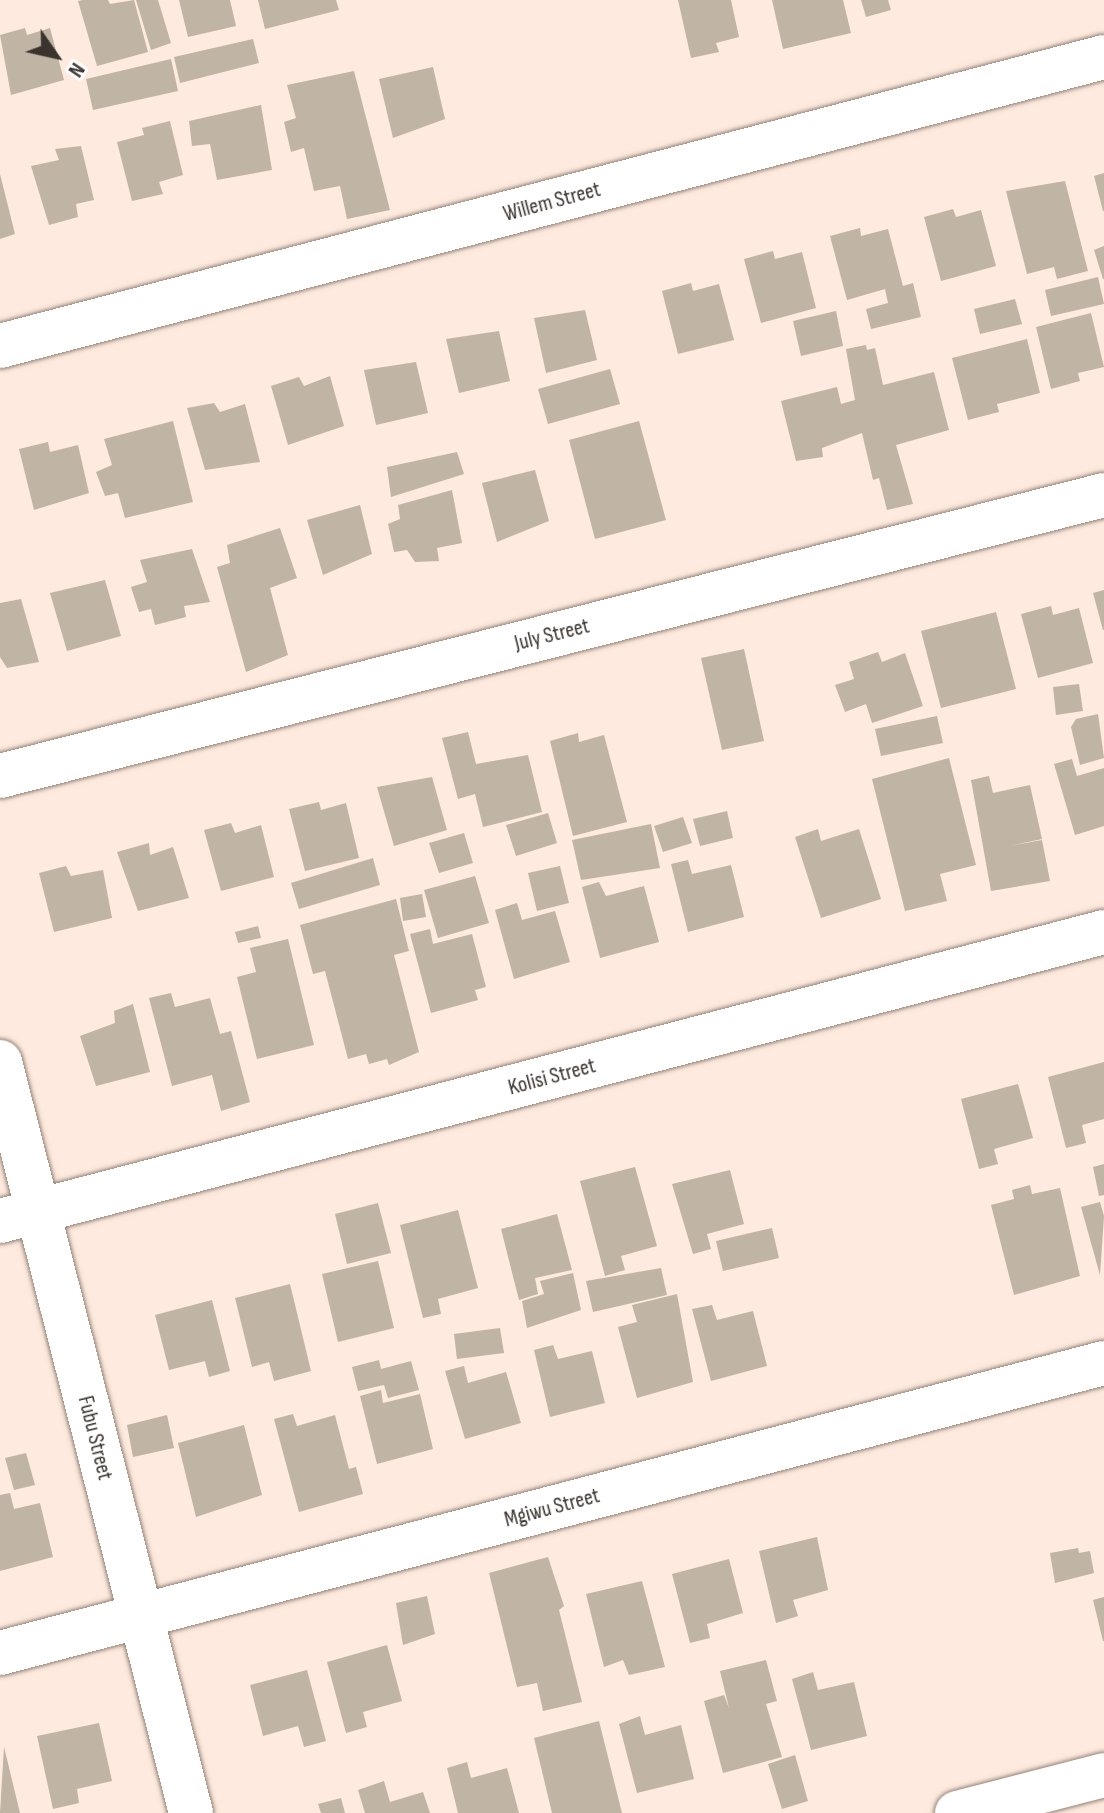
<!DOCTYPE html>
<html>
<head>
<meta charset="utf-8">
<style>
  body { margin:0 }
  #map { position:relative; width:1104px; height:1813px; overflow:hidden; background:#feeade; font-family:"Sofia Sans Condensed",sans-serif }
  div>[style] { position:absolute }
  .building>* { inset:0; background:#c0b4a4 }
  .roads { filter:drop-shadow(0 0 2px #948277) drop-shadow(0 0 2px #948277) }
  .minor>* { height:44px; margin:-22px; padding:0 22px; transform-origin:22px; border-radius:22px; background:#fff }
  span { translate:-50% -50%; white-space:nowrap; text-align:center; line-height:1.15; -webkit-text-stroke:6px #fff; paint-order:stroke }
  .street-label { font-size:22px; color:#3a332e }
  .north { position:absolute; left:16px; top:16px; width:80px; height:80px; -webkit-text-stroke:6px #fff; paint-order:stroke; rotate:124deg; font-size:22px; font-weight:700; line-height:32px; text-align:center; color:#3a332e }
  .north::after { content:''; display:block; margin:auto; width:28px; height:36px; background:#3a332e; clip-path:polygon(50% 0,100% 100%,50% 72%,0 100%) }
</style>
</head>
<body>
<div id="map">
  <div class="building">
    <i style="clip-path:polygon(83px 0,108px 0,110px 4px,134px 0,148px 52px,97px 66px,78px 1px)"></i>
    <i style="clip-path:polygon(136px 0,158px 0,171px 43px,151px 50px)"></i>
    <i style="clip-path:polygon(179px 0,230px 0,236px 26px,188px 37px)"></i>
    <i style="clip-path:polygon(258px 0,336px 0,339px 10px,265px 29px)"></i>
    <i style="clip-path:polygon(678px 0,731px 0,739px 37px,716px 43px,719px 52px,691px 58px)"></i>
    <i style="clip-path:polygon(772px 0,843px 0,851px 33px,783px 49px)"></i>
    <i style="clip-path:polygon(861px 0,888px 0,891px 10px,866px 17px)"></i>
    <i style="clip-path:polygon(25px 28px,27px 35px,50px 28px,64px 80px,11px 95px,0 35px)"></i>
    <i style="clip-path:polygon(253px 39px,259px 63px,180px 83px,174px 57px)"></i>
    <i style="clip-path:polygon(171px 59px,178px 91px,93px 110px,86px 79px)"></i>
    <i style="clip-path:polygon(433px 67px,445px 119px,393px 138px,379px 79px)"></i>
    <i style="clip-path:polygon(354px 71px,390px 210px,347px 219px,340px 186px,314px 191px,304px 148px,291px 152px,284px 122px,296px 118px,287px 85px)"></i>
    <i style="clip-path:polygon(261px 105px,272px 170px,217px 180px,210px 144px,192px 146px,189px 121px)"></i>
    <i style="clip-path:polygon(170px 121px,183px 175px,159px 182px,163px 194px,132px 201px,117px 142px,144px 135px,142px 128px)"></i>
    <i style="clip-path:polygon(81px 146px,94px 200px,76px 204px,78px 217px,49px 225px,31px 166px,59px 160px,55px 149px)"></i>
    <i style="clip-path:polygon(1104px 173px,1104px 211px,1103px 211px,1094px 176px)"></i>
    <i style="clip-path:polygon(0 174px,15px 234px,0 239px)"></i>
    <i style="clip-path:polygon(1065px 181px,1088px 271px,1057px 279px,1054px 267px,1027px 274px,1006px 191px)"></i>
    <i style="clip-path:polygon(953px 209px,956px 217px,981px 210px,996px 266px,941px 281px,924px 217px)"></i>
    <i style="clip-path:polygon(860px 228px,861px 236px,888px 229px,903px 286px,913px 283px,921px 317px,871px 329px,866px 309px,888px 303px,885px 289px,847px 300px,830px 236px)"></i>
    <i style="clip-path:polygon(1104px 246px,1104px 279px,1103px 279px,1094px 250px)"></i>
    <i style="clip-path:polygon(773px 251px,775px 259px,802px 252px,816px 308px,761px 323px,744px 259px)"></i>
    <i style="clip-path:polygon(1098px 277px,1104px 304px,1051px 316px,1045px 290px)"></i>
    <i style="clip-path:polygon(691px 283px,693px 291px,719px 284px,734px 340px,678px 354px,662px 291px)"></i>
    <i style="clip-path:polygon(1015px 299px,1022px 324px,980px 334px,974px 309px)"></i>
    <i style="clip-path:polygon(585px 310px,597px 360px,546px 373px,534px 318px)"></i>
    <i style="clip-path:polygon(836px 311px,843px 346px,801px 356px,793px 321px)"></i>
    <i style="clip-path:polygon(1091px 313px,1104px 367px,1078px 373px,1080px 381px,1051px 389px,1036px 327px)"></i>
    <i style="clip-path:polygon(499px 331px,510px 381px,459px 393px,446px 339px)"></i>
    <i style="clip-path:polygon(1027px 339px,1040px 393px,997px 404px,999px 412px,968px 420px,952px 358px)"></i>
    <i style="clip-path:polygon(866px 345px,867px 350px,875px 348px,883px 385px,934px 372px,949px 430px,896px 445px,913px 504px,887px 510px,879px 478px,873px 480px,862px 433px,822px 448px,823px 457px,796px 461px,781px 401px,837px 387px,841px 404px,855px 400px,846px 349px)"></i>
    <i style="clip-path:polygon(416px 362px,428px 413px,376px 425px,364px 370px)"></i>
    <i style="clip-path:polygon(610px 369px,620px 404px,548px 424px,538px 389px)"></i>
    <i style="clip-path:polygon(330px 376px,344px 426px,288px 445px,271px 386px,299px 377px,304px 386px)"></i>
    <i style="clip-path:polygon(214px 403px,220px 412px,245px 404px,260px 462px,205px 470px,187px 408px)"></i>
    <i style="clip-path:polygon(173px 421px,193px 502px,125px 518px,118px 493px,105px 496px,96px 472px,112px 465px,104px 439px)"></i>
    <i style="clip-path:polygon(639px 421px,666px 520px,595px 539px,569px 440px)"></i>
    <i style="clip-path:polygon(48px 442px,50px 452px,78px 445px,89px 493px,34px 510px,19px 449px)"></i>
    <i style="clip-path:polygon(457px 452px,464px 474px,391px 497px,387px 467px)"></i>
    <i style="clip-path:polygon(535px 470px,549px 521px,497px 542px,482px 483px)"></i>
    <i style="clip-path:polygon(452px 490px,462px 543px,437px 548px,439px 561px,415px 562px,407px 550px,394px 552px,388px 524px,400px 519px,398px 505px)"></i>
    <i style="clip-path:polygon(360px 505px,372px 554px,323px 575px,307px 520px)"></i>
    <i style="clip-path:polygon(280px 528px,297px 578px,270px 588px,288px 655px,246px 672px,217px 567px,230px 563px,227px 545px)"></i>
    <i style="clip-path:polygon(192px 549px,210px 602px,184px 606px,186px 617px,155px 625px,151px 609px,139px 612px,131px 587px,147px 582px,140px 560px)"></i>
    <i style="clip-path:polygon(105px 580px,121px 636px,67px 651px,50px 593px)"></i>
    <i style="clip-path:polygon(1104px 590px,1104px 630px,1103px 630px,1093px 593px)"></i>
    <i style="clip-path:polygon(21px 599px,39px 662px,7px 668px,0 657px,0 603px)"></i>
    <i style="clip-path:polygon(1051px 606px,1053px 615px,1079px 608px,1093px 663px,1038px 678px,1021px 614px)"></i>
    <i style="clip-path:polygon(996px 612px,1016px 689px,941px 708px,921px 631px)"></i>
    <i style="clip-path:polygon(744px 649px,764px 741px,722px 750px,701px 658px)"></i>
    <i style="clip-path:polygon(878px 652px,882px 662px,905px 653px,923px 706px,872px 723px,866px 704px,845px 712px,835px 685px,854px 679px,849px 662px)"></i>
    <i style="clip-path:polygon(1079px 684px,1083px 711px,1056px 715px,1053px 687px)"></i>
    <i style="clip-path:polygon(1098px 714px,1104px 758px,1080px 765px,1071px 727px,1076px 719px)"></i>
    <i style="clip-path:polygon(937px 716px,943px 743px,881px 756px,875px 729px)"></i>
    <i style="clip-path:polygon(468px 732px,476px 764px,528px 755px,542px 812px,483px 827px,475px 794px,458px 799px,442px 738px)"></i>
    <i style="clip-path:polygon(578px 733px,579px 742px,604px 735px,627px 822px,573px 836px,550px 741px)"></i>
    <i style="clip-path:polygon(949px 758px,976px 865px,940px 874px,947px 901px,905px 911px,872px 779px)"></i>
    <i style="clip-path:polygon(1072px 759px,1077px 776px,1104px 768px,1104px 826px,1075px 835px,1054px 764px)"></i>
    <i style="clip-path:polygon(989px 776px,993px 793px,1030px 785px,1042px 839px,1009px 846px,1042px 840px,1050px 881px,991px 891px,971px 780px)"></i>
    <i style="clip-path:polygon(432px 777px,447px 830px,394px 846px,377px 787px)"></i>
    <i style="clip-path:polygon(319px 802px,321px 810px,346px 803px,359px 858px,305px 871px,289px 809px)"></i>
    <i style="clip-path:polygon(727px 811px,733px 838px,700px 846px,693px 819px)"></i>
    <i style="clip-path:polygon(548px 813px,557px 843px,516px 856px,506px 825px)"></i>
    <i style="clip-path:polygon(683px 817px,692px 843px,663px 852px,654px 826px)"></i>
    <i style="clip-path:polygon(231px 823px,235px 833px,261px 825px,274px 877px,221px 891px,204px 830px)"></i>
    <i style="clip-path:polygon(651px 824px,660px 868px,581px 880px,572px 840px)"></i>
    <i style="clip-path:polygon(818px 829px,821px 841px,859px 829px,881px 899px,821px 918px,795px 837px)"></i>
    <i style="clip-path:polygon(464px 833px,473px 863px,439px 873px,429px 843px)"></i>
    <i style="clip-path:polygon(149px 843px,150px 855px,173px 847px,189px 898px,138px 911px,117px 852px)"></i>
    <i style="clip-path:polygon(373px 858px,380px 885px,299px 909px,291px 883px)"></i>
    <i style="clip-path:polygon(688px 860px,692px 874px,731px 865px,744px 917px,688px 932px,671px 864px)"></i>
    <i style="clip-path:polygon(66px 866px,71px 876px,103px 870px,112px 918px,54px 932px,39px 873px)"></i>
    <i style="clip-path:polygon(560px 866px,569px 903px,537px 911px,528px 873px)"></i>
    <i style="clip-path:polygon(475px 876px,489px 923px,438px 938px,424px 890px)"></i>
    <i style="clip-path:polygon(599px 882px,606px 896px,644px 886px,659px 942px,600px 958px,582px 887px)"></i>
    <i style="clip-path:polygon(422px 894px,426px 917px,403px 921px,400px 898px)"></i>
    <i style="clip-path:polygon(396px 899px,409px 951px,394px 955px,419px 1052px,389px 1065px,387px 1059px,369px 1064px,366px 1054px,348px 1059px,325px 971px,313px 974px,300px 925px)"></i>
    <i style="clip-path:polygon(517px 903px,522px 920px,555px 911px,570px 962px,514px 979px,495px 910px)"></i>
    <i style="clip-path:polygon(258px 926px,261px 938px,238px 943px,235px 932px)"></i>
    <i style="clip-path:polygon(430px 929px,433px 944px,472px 934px,486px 987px,475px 990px,478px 1000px,431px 1013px,410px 934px)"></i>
    <i style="clip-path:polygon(288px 939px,314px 1045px,257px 1059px,237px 977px,256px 972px,250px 948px)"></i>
    <i style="clip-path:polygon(171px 993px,175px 1007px,210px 998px,220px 1034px,231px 1031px,250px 1102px,221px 1111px,212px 1075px,172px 1086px,149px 998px)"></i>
    <i style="clip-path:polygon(133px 1004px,150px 1072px,96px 1086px,80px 1036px,115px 1023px,114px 1011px)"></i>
    <i style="clip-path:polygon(1104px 1062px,1104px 1119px,1082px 1125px,1086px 1143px,1066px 1148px,1048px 1077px)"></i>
    <i style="clip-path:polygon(1018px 1084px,1033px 1138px,994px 1149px,998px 1164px,979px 1169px,961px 1099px)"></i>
    <i style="clip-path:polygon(1104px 1164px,1104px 1195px,1099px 1196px,1093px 1167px)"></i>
    <i style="clip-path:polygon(635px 1167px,657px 1246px,621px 1256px,625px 1270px,605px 1276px,580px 1181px)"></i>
    <i style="clip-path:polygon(730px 1170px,744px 1224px,707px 1234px,711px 1249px,693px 1254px,672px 1184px)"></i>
    <i style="clip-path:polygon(1030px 1185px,1032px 1194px,1060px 1188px,1080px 1276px,1014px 1295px,991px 1205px,1014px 1199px,1012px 1190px)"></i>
    <i style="clip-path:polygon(1100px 1202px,1104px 1216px,1100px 1275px,1081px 1207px)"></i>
    <i style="clip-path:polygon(378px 1203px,391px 1253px,347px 1264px,335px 1214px)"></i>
    <i style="clip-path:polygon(458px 1210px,478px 1288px,438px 1299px,441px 1314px,423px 1318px,400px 1225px)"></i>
    <i style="clip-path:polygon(557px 1214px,572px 1270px,535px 1278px,538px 1294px,519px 1300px,501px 1229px)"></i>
    <i style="clip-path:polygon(772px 1228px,779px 1258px,723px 1271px,716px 1241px)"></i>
    <i style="clip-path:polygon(378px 1261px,394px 1328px,338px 1342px,322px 1274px)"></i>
    <i style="clip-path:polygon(661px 1268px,667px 1295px,593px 1312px,586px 1281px)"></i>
    <i style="clip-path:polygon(573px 1273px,581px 1310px,527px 1328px,522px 1301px,544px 1294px,540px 1281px)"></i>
    <i style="clip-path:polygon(290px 1284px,311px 1371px,274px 1381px,269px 1362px,252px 1367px,235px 1298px)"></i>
    <i style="clip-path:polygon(677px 1294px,693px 1382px,637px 1398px,618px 1327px,637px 1322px,632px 1305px)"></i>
    <i style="clip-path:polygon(212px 1300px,230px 1371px,209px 1377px,205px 1361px,169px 1370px,155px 1315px)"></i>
    <i style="clip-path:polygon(712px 1305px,717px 1320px,753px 1311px,767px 1366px,711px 1381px,692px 1309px)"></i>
    <i style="clip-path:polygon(500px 1328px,504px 1353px,457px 1359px,454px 1334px)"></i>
    <i style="clip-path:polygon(553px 1345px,558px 1359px,592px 1351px,605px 1403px,550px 1417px,534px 1350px)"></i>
    <i style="clip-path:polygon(379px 1360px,381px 1369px,411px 1361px,419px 1390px,388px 1398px,384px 1385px,358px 1391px,352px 1367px)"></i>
    <i style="clip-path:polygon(464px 1366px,468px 1383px,506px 1372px,521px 1423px,465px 1439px,445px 1371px)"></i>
    <i style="clip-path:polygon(381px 1390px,383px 1403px,420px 1394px,433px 1449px,377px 1464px,360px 1396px)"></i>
    <i style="clip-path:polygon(293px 1414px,297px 1426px,335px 1415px,349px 1469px,356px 1467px,363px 1494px,299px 1512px,274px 1419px)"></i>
    <i style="clip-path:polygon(167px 1415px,174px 1448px,133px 1457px,127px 1425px)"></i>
    <i style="clip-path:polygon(244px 1425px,262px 1495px,196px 1517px,178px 1443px)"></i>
    <i style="clip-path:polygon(26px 1453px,35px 1485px,14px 1490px,5px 1458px)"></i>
    <i style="clip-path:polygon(10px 1493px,14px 1509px,40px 1503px,53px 1557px,0 1571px,0 1495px)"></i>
    <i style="clip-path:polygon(817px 1537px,828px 1590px,793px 1600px,798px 1616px,776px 1623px,759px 1551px)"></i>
    <i style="clip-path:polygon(1078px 1548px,1079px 1553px,1090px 1551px,1094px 1573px,1055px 1583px,1050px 1553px)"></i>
    <i style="clip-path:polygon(548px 1557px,564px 1606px,559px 1610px,582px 1702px,543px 1711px,537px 1683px,517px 1687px,489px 1573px)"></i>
    <i style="clip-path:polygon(729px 1559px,743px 1613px,707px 1624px,710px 1638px,690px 1643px,672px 1574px)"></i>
    <i style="clip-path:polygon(642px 1581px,665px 1667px,629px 1675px,623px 1660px,604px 1667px,586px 1594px)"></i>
    <i style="clip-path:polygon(427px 1596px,435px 1634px,403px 1645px,396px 1603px)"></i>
    <i style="clip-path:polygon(1104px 1597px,1104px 1641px,1103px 1641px,1093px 1600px)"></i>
    <i style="clip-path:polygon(387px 1645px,402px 1701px,363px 1712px,367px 1727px,346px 1733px,327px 1662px)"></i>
    <i style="clip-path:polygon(766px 1660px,777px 1701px,766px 1704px,782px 1757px,723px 1773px,704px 1701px,724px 1695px,729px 1708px,720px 1671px)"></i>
    <i style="clip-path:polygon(307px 1670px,326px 1741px,304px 1747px,298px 1726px,263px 1736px,250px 1685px)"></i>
    <i style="clip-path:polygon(813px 1672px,818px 1690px,854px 1682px,867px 1736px,811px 1750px,792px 1679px)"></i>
    <i style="clip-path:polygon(640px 1716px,645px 1735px,681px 1725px,694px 1779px,637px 1793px,619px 1724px)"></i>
    <i style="clip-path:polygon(599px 1721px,622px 1813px,552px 1813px,534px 1738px)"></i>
    <i style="clip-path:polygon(99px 1723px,112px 1781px,77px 1789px,79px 1803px,53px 1809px,37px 1736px)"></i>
    <i style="clip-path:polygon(4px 1747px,20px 1813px,0 1813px)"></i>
    <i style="clip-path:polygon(795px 1755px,808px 1801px,782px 1809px,768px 1764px)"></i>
    <i style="clip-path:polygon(467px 1762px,471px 1778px,507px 1768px,519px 1813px,458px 1813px,447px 1768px)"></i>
    <i style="clip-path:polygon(384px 1781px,390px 1802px,423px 1792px,430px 1813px,365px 1813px,358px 1790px)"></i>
    <i style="clip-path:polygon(341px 1798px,345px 1813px,321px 1813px,318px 1804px)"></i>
  </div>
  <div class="roads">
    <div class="minor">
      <i style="left:0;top:346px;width:1141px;rotate:-14.67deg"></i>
      <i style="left:0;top:776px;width:1139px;rotate:-14.28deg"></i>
      <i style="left:0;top:1062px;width:775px;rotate:75.73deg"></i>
      <i style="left:0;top:1221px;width:1141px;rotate:-14.67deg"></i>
      <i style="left:0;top:1653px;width:1141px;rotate:-14.72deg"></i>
      <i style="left:957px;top:1813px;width:152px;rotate:-14.5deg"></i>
    </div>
  </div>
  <div class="street-label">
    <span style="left:552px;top:202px;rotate:-15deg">Willem Street</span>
    <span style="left:552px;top:635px;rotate:-14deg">July Street</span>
    <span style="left:552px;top:1077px;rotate:-15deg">Kolisi Street</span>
    <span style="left:95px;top:1438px;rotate:76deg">Fubu Street</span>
    <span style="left:552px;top:1508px;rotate:-15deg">Mgiwu Street</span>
  </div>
  <div class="north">N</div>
</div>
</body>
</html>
